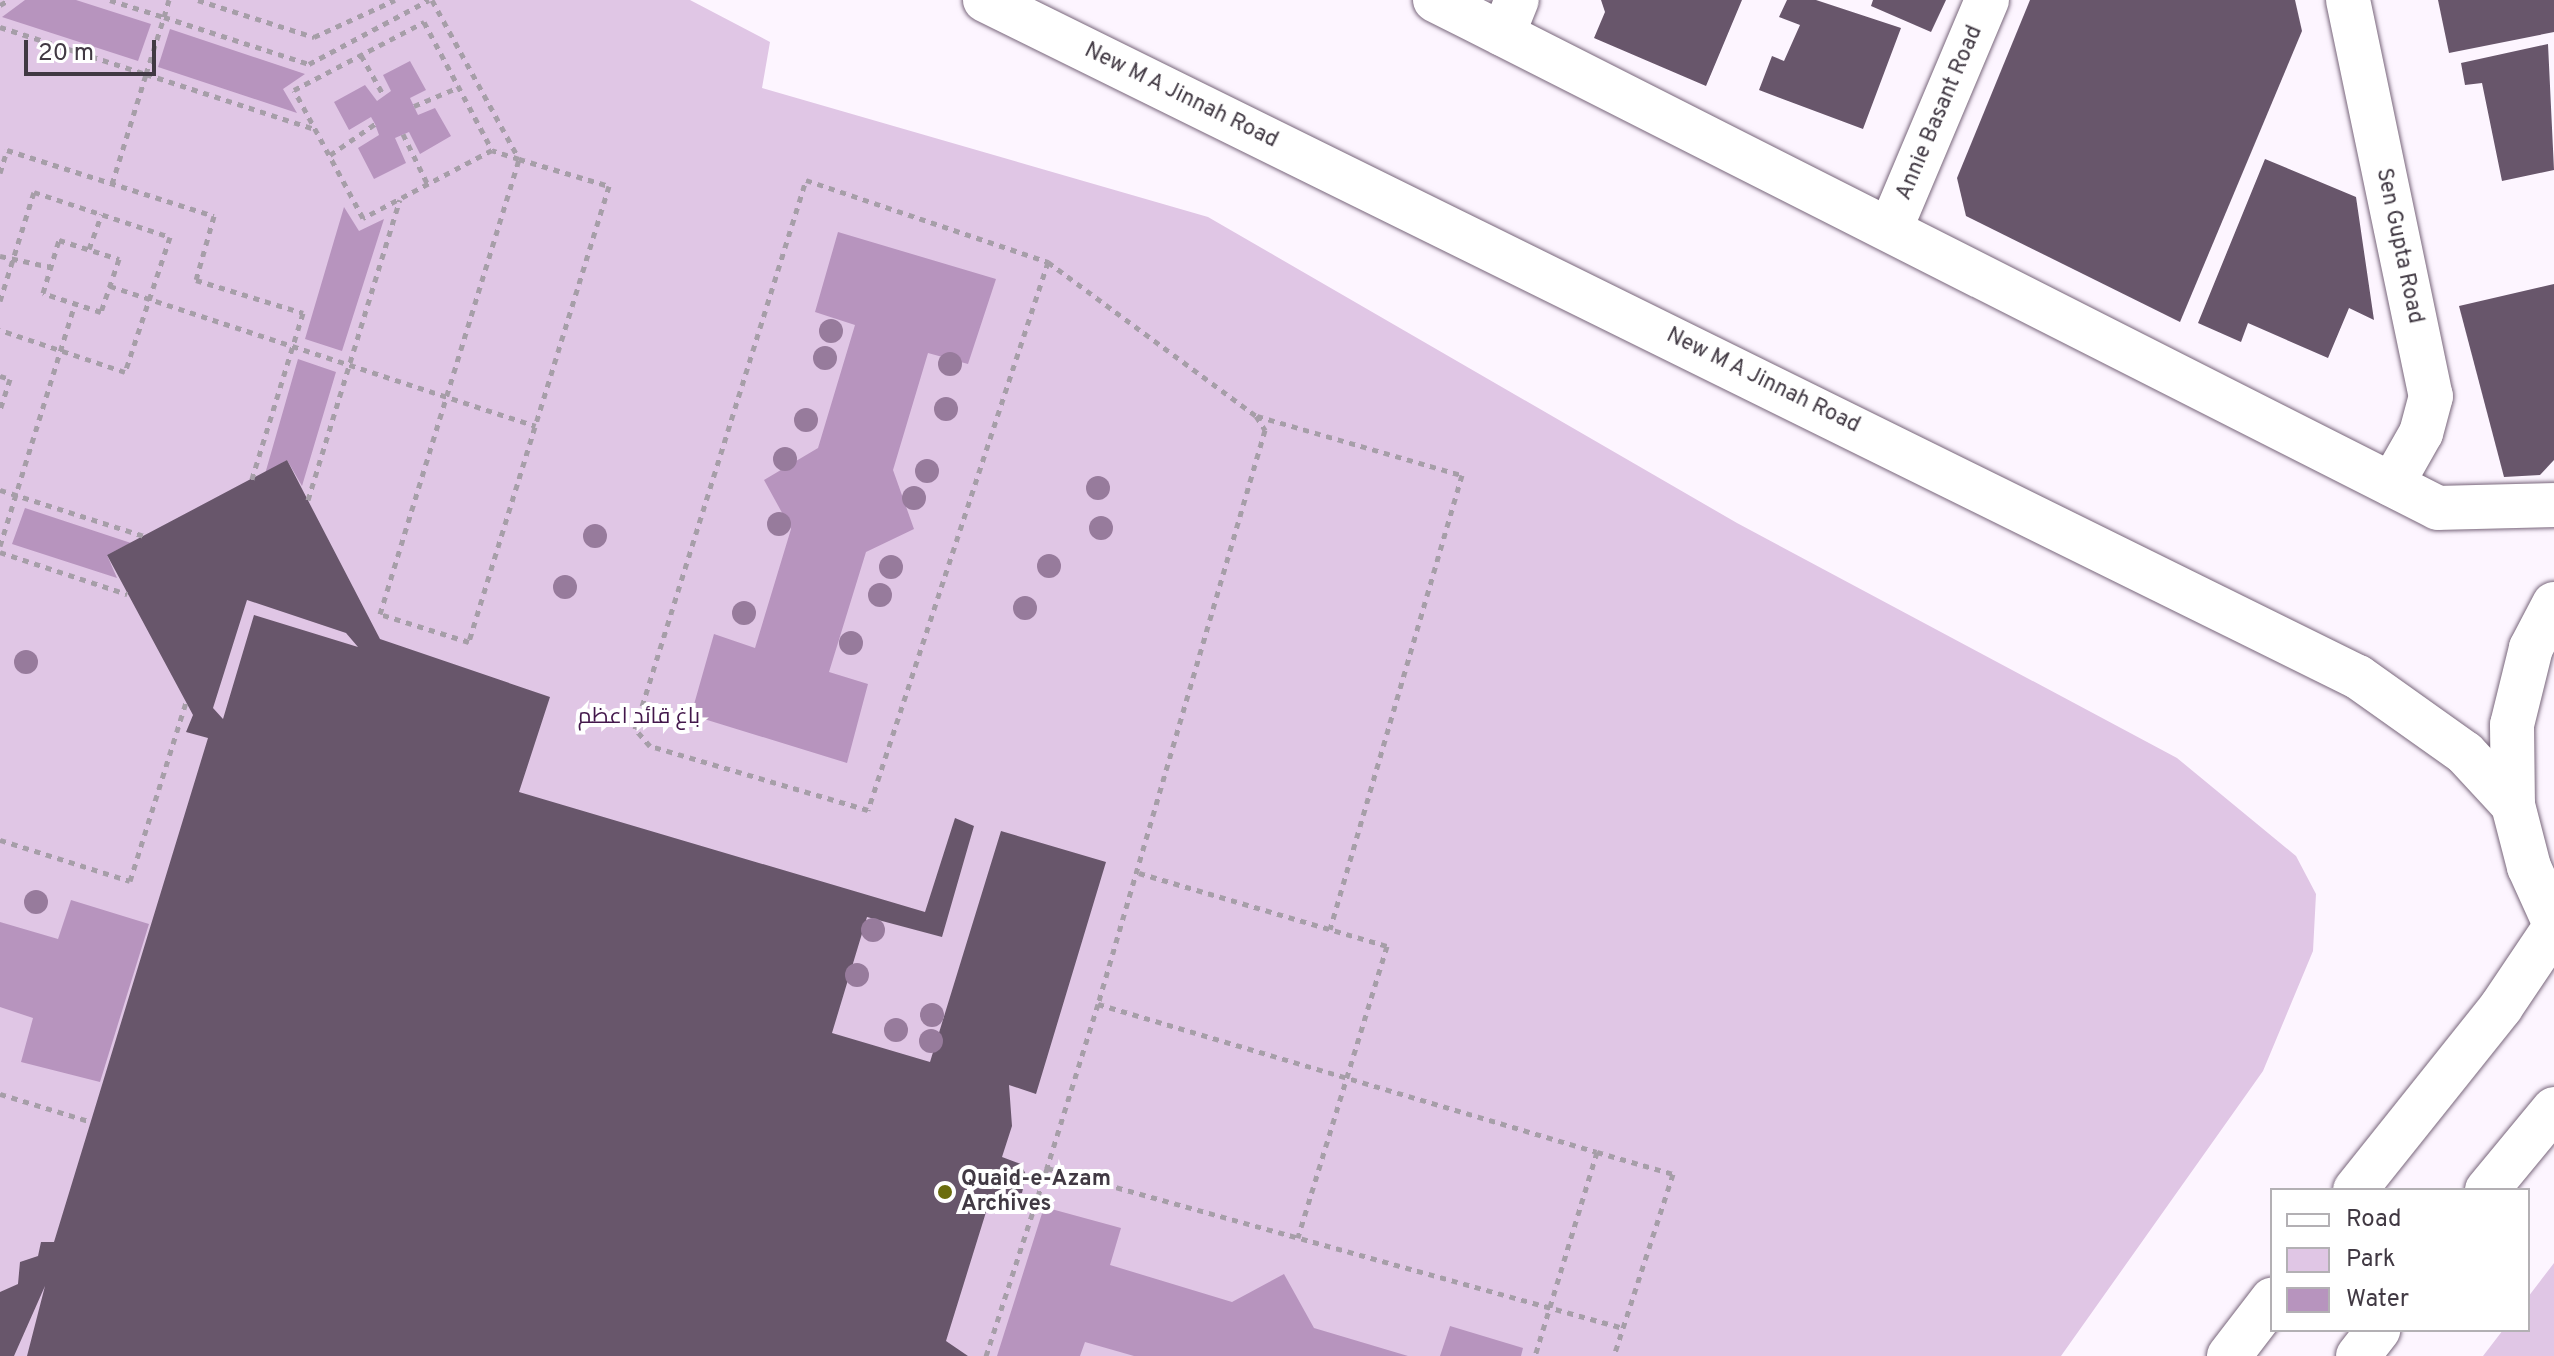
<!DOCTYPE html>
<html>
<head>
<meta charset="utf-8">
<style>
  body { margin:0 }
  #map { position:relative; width:2554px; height:1356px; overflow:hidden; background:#fdf5ff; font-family:Overpass,Cairo,sans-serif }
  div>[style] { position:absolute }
  .green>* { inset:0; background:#e0c6e5 }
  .water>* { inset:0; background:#b794be }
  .building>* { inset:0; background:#68566b }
  .path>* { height:5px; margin-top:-2.5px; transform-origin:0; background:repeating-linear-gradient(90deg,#a69ea8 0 6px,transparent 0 12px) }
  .roads { filter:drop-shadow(0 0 2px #78667b) drop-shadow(0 0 2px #78667b) }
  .minor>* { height:44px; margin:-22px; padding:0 22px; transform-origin:22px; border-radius:22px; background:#fff }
  .major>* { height:44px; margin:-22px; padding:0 22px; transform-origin:22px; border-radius:22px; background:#fff }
  .trees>* { width:24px; height:24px; margin:-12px; border-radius:50%; background:#977b9c }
  .dots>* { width:22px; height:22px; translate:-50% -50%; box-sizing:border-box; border:4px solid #fff; border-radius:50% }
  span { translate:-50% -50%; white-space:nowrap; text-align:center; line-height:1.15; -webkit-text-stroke:8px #fff; paint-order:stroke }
  .street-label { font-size:22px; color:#413943 }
  .park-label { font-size:22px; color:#43174b }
  .poi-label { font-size:22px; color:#413943; font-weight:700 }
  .left { translate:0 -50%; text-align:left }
  .legend { position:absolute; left:2270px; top:1188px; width:260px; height:144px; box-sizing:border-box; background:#fff; border:2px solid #b3b0b4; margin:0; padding:10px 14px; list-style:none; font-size:24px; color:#413943 }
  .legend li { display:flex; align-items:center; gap:16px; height:40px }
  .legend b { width:40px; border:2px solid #b3b0b4 }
  .scale { position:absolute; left:24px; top:40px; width:132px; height:36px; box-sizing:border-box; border:4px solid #413943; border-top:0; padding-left:10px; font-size:24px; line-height:28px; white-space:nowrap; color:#413943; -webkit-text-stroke:6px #fff; paint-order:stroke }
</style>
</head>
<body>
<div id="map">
  <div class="green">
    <i style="clip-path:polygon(0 0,690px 0,770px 42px,762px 88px,1208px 217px,1737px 523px,2177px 758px,2296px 856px,2316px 894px,2313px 951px,2263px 1071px,2061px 1356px,0 1356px)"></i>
    <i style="clip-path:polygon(2554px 1263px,2554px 1356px,2483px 1356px,2503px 1330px,2528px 1330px,2528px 1297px)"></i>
  </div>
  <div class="water">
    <i style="clip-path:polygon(25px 0,76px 0,151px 24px,138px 61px,2px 17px)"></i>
    <i style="clip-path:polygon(170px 29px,305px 74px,283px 89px,297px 113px,158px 67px)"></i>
    <i style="clip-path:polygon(410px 61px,426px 90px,410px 98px,418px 115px,435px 108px,451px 136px,420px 154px,409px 132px,395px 138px,406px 163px,374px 179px,358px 148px,379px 135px,375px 124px,371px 117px,349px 130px,334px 102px,365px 85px,377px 101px,391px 91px,383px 75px)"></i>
    <i style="clip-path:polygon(344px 207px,359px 231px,384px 219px,342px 351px,305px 339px)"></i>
    <i style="clip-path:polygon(838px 232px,996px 279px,968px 364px,928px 353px,893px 470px,914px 529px,866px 552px,829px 672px,868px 684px,847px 763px,691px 715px,714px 634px,755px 648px,791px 529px,764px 480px,818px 448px,855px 325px,815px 312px)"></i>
    <i style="clip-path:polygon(298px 359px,336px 372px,302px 486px,287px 460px,265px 474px)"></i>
    <i style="clip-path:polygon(25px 508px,131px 543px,107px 555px,117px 578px,12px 544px)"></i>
    <i style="clip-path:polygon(71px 900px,149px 924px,100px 1082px,21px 1062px,33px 1018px,0 1007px,0 922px,58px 939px)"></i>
    <i style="clip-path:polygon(1044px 1207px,1121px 1228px,1110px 1265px,1232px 1302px,1284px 1274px,1314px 1328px,1408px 1356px,1134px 1356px,1085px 1342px,1080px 1356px,997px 1356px)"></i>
    <i style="clip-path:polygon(1450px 1326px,1523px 1348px,1521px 1356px,1440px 1356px)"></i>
  </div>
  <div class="building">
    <i style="clip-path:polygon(1601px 0,1742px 0,1706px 86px,1594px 38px,1605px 12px)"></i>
    <i style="clip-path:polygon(1787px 0,1816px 0,1901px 28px,1863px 129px,1759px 90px,1772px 56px,1784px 61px,1800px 25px,1779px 17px)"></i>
    <i style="clip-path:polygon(1873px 0,1946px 0,1931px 32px,1871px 6px)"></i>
    <i style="clip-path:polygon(2030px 0,2295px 0,2302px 31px,2180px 322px,1966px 216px,1957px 178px)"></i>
    <i style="clip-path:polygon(2438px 0,2554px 0,2554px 32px,2449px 53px)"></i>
    <i style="clip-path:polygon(2548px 44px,2554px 170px,2502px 181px,2482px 83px,2465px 85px,2461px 63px)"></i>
    <i style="clip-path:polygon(2265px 159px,2356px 197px,2374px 320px,2349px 308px,2328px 358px,2248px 323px,2241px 342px,2198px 323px)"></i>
    <i style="clip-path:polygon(2554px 284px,2554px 460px,2540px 475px,2504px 477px,2459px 306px)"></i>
    <i style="clip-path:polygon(evenodd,287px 460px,380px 639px,550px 697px,519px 792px,925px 912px,955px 818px,974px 826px,942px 937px,867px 917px,832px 1033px,930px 1062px,1001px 831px,1106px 862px,1036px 1094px,1009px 1085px,1012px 1126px,1002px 1157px,1021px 1164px,1026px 1175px,1022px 1193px,991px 1196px,946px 1341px,968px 1356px,27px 1356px,45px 1286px,14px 1356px,0 1356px,0 1292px,18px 1284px,20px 1262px,38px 1256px,41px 1242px,54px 1242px,208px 738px,186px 732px,193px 715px,107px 555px,287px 460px,247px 600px,346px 633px,358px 647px,254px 615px,223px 719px,213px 708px,247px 600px)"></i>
  </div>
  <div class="path">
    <i style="left:110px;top:0;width:57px;rotate:17.5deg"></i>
    <i style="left:164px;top:17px;width:18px;rotate:-74deg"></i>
    <i style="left:198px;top:0;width:122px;rotate:17.7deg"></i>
    <i style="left:314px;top:37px;width:89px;rotate:-24.6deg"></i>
    <i style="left:432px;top:0;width:181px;rotate:61.3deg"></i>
    <i style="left:519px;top:159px;width:94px;rotate:16.7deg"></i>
    <i style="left:609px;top:186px;width:477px;rotate:107.1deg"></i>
    <i style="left:469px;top:642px;width:93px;rotate:-162.5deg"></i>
    <i style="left:380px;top:614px;width:476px;rotate:-73deg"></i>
    <i style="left:519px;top:159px;width:28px;rotate:-162deg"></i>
    <i style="left:492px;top:150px;width:146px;rotate:152.2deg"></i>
    <i style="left:363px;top:218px;width:145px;rotate:-118.3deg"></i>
    <i style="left:294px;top:90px;width:147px;rotate:-27.6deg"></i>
    <i style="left:424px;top:22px;width:145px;rotate:62deg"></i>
    <i style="left:0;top:5px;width:10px;rotate:-29deg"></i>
    <i style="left:0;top:27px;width:153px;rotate:17.8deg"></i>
    <i style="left:146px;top:74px;width:60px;rotate:-72.5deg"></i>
    <i style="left:164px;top:17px;width:152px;rotate:18deg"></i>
    <i style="left:309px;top:64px;width:136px;rotate:-28.1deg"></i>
    <i style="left:361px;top:55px;width:47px;rotate:60.7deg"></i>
    <i style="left:414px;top:106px;width:49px;rotate:-22.9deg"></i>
    <i style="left:403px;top:134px;width:57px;rotate:63.9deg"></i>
    <i style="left:330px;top:155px;width:55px;rotate:-34.6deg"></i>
    <i style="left:0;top:173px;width:24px;rotate:-73deg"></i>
    <i style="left:7px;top:150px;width:217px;rotate:17.7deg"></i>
    <i style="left:214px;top:216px;width:66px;rotate:105.7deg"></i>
    <i style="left:196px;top:280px;width:112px;rotate:17.1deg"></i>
    <i style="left:303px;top:313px;width:177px;rotate:107.1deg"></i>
    <i style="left:806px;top:180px;width:256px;rotate:18.7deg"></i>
    <i style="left:1048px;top:262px;width:577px;rotate:108.18deg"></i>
    <i style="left:868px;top:810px;width:227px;rotate:-163.6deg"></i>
    <i style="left:650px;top:746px;width:23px;rotate:-131deg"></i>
    <i style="left:635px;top:729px;width:575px;rotate:-72.7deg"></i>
    <i style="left:112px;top:184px;width:115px;rotate:-72.8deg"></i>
    <i style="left:146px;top:74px;width:177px;rotate:18.1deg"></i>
    <i style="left:59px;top:240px;width:63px;rotate:17.6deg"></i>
    <i style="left:119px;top:259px;width:56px;rotate:108.8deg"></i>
    <i style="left:101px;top:312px;width:61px;rotate:-161.9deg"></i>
    <i style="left:43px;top:293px;width:55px;rotate:-73.2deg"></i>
    <i style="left:89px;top:249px;width:37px;rotate:-70deg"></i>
    <i style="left:0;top:256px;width:52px;rotate:12.2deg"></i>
    <i style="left:1048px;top:262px;width:259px;rotate:36.5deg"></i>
    <i style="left:1256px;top:416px;width:17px;rotate:57deg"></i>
    <i style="left:1265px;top:430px;width:598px;rotate:106.22deg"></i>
    <i style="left:1098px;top:1004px;width:520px;rotate:16.52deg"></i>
    <i style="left:1597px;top:1152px;width:213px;rotate:106.9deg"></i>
    <i style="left:110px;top:286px;width:448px;rotate:18.2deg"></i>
    <i style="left:0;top:301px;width:114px;rotate:-72.7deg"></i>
    <i style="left:34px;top:192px;width:143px;rotate:18.3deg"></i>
    <i style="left:170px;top:237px;width:142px;rotate:108.4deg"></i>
    <i style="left:125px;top:372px;width:132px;rotate:-161.4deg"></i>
    <i style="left:0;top:376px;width:10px;rotate:17deg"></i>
    <i style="left:10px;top:379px;width:33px;rotate:108deg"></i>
    <i style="left:1257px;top:416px;width:213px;rotate:16.1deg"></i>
    <i style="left:1462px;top:475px;width:473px;rotate:106.2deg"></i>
    <i style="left:0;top:490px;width:151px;rotate:17.7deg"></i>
    <i style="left:308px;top:500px;width:314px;rotate:-73deg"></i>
    <i style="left:0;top:546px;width:253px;rotate:-72.8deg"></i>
    <i style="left:0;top:552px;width:134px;rotate:18.3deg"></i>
    <i style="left:0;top:840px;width:136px;rotate:17.5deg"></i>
    <i style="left:130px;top:881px;width:188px;rotate:-72.6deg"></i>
    <i style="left:1139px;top:873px;width:259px;rotate:16.4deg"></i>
    <i style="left:1387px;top:946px;width:305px;rotate:107deg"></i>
    <i style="left:1098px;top:1004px;width:172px;rotate:107.3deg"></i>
    <i style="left:1047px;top:1168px;width:598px;rotate:15.52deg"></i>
    <i style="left:0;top:1094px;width:93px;rotate:16.9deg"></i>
    <i style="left:1597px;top:1152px;width:79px;rotate:16.1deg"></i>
    <i style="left:1673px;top:1174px;width:191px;rotate:108deg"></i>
    <i style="left:986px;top:1356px;width:198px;rotate:-72deg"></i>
  </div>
  <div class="roads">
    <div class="minor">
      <i style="left:2348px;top:0;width:405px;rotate:78.2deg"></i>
      <i style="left:2431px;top:396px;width:38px;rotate:105deg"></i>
      <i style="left:2421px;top:433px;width:59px;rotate:119.6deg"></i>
      <i style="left:1503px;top:34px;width:37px;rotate:-68deg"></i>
      <i style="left:1892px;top:225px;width:244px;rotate:-67.1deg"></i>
    </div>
    <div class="major">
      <i style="left:985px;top:0;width:1531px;rotate:26.25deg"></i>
      <i style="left:2358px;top:677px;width:131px;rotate:35.4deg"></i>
      <i style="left:2465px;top:753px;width:71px;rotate:47.3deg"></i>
      <i style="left:1435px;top:0;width:1124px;rotate:26.86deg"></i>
      <i style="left:2438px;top:508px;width:116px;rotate:-1.5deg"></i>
      <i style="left:2554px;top:604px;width:50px;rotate:117.6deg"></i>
      <i style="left:2531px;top:648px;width:79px;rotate:103.9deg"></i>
      <i style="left:2512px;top:725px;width:80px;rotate:89.3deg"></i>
      <i style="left:2513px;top:805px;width:64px;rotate:75.5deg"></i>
      <i style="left:2529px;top:867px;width:60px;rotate:65.6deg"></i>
      <i style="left:2355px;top:1190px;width:234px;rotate:-51.4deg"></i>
      <i style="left:2501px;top:1007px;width:95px;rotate:-56.1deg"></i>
      <i style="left:2487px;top:1190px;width:105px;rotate:-50.4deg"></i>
      <i style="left:2229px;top:1356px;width:71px;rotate:-52.5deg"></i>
      <i style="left:2358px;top:1356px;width:33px;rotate:-52deg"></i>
    </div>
  </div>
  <div class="trees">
    <i style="left:831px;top:331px"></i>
    <i style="left:825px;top:358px"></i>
    <i style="left:950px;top:364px"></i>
    <i style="left:946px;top:409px"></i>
    <i style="left:806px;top:420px"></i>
    <i style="left:785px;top:459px"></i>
    <i style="left:927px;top:471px"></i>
    <i style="left:1098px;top:488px"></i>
    <i style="left:914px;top:498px"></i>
    <i style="left:779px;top:524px"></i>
    <i style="left:1101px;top:528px"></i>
    <i style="left:595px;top:536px"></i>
    <i style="left:1049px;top:566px"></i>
    <i style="left:891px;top:567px"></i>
    <i style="left:565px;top:587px"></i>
    <i style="left:880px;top:595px"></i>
    <i style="left:1025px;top:608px"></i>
    <i style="left:744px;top:613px"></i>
    <i style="left:851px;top:643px"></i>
    <i style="left:26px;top:662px"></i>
    <i style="left:36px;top:902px"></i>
    <i style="left:873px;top:930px"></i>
    <i style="left:857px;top:975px"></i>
    <i style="left:932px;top:1015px"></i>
    <i style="left:896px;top:1030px"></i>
    <i style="left:931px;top:1041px"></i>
  </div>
  <div class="dots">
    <i style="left:945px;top:1192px;background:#6b6c0e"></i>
  </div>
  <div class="street-label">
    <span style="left:1181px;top:96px;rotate:26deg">New M A Jinnah Road</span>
    <span style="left:1940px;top:113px;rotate:-67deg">Annie Basant Road</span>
    <span style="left:2399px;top:246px;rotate:78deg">Sen Gupta Road</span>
    <span style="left:1763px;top:381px;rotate:26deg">New M A Jinnah Road</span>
  </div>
  <div class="park-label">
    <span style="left:639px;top:718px">باغ قائد اعظم</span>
  </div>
  <div class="poi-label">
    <span class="left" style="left:961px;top:1192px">Quaid-e-Azam<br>Archives</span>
  </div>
  <ul class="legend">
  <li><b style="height:10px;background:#fff"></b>Road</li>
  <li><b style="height:22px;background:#e0c6e5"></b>Park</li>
  <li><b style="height:22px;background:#b794be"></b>Water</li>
  </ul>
  <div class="scale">20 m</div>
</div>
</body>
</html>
